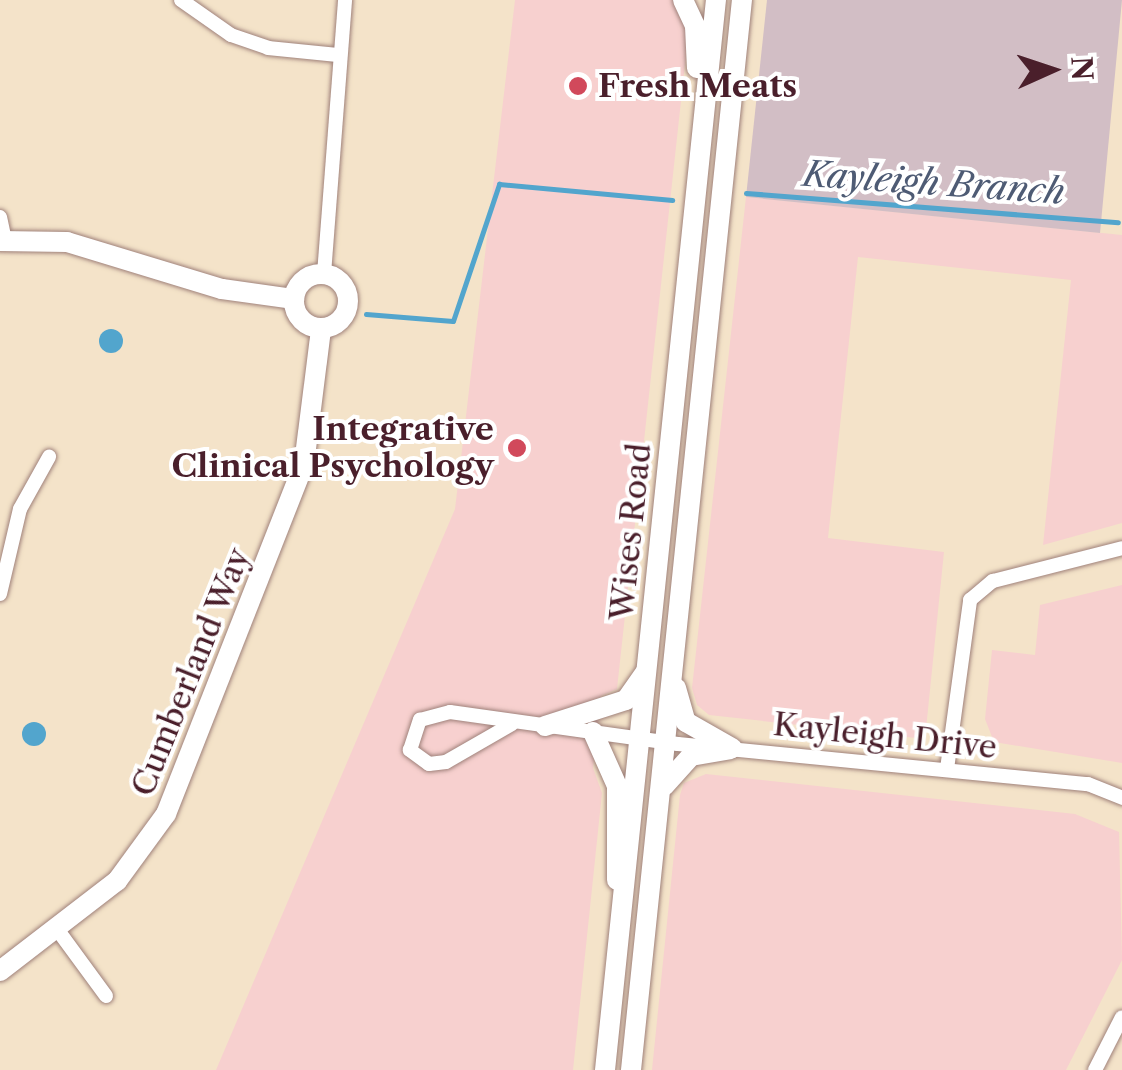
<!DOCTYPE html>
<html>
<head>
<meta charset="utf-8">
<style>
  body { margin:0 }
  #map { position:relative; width:1122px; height:1070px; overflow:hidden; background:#f4e3c9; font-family:"Libre Caslon Text",serif }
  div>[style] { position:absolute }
  .built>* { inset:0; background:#f7d0cf }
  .industrial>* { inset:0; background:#d2bec5 }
  .water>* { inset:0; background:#52a5cd }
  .round { border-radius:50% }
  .stream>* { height:5px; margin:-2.5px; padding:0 2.5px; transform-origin:2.5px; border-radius:2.5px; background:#52a5cd }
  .roads { filter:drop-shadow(0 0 2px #9f817a) drop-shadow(0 0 2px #9f817a) }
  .street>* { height:14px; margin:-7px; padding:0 7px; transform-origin:7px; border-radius:7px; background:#fff }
  .secondary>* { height:20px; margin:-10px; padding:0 10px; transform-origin:10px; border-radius:10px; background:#fff }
  .secondary>.ring { margin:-10px; padding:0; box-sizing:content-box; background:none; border:20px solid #fff; border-radius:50% }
  .dots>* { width:28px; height:28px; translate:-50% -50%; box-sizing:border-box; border:5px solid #fff; border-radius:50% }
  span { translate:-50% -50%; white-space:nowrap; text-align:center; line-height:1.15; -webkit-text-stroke:8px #fff; paint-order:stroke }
  .poi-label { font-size:32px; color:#4a1f2b; font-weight:700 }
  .left { translate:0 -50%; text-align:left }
  .right { translate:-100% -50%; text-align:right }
  .street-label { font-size:32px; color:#4a1f2b }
  .water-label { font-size:35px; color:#4e5b74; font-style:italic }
  .north { position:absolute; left:1002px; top:20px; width:100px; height:100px; -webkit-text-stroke:8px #fff; paint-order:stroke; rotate:87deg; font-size:28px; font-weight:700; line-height:40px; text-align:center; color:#4a1f2b }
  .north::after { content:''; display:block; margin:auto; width:35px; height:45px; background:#4a1f2b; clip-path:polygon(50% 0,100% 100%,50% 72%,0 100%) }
</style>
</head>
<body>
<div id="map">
  <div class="built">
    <i style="clip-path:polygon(515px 0,692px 0,617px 689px,601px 696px,593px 768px,602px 793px,573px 1070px,216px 1070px,455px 509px)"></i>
    <i style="clip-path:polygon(746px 197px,1122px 235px,1122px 523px,1043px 545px,1071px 280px,858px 257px,828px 538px,944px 552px,925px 739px,709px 715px,697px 705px,692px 688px)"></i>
    <i style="clip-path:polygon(1122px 585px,1122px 763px,994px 742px,985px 719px,992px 650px,1035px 655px,1040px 605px)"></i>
    <i style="clip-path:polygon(706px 774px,1075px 814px,1119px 832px,1122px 960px,1066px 1070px,652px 1070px,680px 795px,684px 783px)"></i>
  </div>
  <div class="industrial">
    <i style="clip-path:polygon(767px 0,1122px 0,1100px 233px,746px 197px)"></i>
  </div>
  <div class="water">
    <i class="round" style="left:99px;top:329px;width:24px;height:24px"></i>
    <i class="round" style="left:22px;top:722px;width:24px;height:24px"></i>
  </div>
  <div class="stream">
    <i style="left:746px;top:193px;width:373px;rotate:4.5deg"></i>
    <i style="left:366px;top:314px;width:87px;rotate:4.6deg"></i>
    <i style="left:453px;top:321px;width:145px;rotate:-71.4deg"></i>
    <i style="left:499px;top:184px;width:174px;rotate:5.3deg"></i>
  </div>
  <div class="roads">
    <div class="street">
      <i style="left:181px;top:0;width:61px;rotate:35deg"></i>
      <i style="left:231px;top:35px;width:39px;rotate:19deg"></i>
      <i style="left:268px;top:48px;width:70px;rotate:5.7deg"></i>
      <i style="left:0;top:217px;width:24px;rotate:78deg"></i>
      <i style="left:324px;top:274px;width:275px;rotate:-85.6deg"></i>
      <i style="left:0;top:594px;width:87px;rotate:-76.8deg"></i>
      <i style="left:20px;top:509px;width:60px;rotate:-60.9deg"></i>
      <i style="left:512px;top:724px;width:76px;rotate:150.1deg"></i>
      <i style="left:446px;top:762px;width:17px;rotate:173deg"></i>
      <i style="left:429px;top:764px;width:24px;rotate:-144deg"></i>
      <i style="left:410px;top:750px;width:32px;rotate:-72deg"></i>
      <i style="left:420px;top:720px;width:31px;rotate:-15deg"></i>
      <i style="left:450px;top:712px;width:230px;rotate:8deg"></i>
      <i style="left:678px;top:744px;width:412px;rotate:5.6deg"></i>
      <i style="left:1088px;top:784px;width:37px;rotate:22deg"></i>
      <i style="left:947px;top:769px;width:171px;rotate:-82.2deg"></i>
      <i style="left:970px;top:600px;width:30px;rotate:-40deg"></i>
      <i style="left:993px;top:581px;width:133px;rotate:-14.3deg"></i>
      <i style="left:57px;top:929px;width:83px;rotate:53.8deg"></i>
      <i style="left:1095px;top:1070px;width:59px;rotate:-63deg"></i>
    </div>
    <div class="secondary">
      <i style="left:683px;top:0;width:29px;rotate:65deg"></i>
      <i style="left:695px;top:26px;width:42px;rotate:87.3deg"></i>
      <i style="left:0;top:241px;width:67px;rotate:0.9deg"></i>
      <i style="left:67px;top:242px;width:162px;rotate:16.9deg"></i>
      <i style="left:222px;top:289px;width:73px;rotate:7.9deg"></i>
      <i class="ring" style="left:294px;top:274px;width:34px;height:34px"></i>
      <i style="left:676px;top:688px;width:35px;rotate:74deg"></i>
      <i style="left:686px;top:722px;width:53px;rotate:29.5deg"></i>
      <i style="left:545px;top:726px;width:85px;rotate:-17.8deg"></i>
      <i style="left:626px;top:700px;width:33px;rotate:-55deg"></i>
      <i style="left:593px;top:732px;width:59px;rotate:66deg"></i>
      <i style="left:617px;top:786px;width:94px;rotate:90deg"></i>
      <i style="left:664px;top:786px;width:40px;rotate:-48deg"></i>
      <i style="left:691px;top:756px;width:40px;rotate:-10deg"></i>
      <i style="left:0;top:971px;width:148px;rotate:-37.6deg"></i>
      <i style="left:117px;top:881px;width:83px;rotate:-53.8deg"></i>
      <i style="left:166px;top:814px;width:376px;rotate:-68.5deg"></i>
      <i style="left:304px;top:464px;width:136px;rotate:-82.8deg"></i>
      <i style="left:605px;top:1070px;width:1076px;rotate:-84.08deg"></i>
      <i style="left:631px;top:1070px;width:1076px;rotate:-84.08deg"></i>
    </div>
  </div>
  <div class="dots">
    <i style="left:578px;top:86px;background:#d1495b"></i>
    <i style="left:517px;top:448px;background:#d1495b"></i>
  </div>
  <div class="poi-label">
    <span class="left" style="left:598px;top:86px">Fresh Meats</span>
    <span class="right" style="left:494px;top:448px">Integrative<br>Clinical Psychology</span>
  </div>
  <div class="street-label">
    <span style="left:631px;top:532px;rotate:-84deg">Wises Road</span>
    <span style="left:191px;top:672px;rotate:-68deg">Cumberland Way</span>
    <span style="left:885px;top:736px;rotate:6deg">Kayleigh Drive</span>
  </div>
  <div class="water-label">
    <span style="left:934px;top:183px;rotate:4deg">Kayleigh Branch</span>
  </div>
  <div class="north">N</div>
</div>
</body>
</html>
